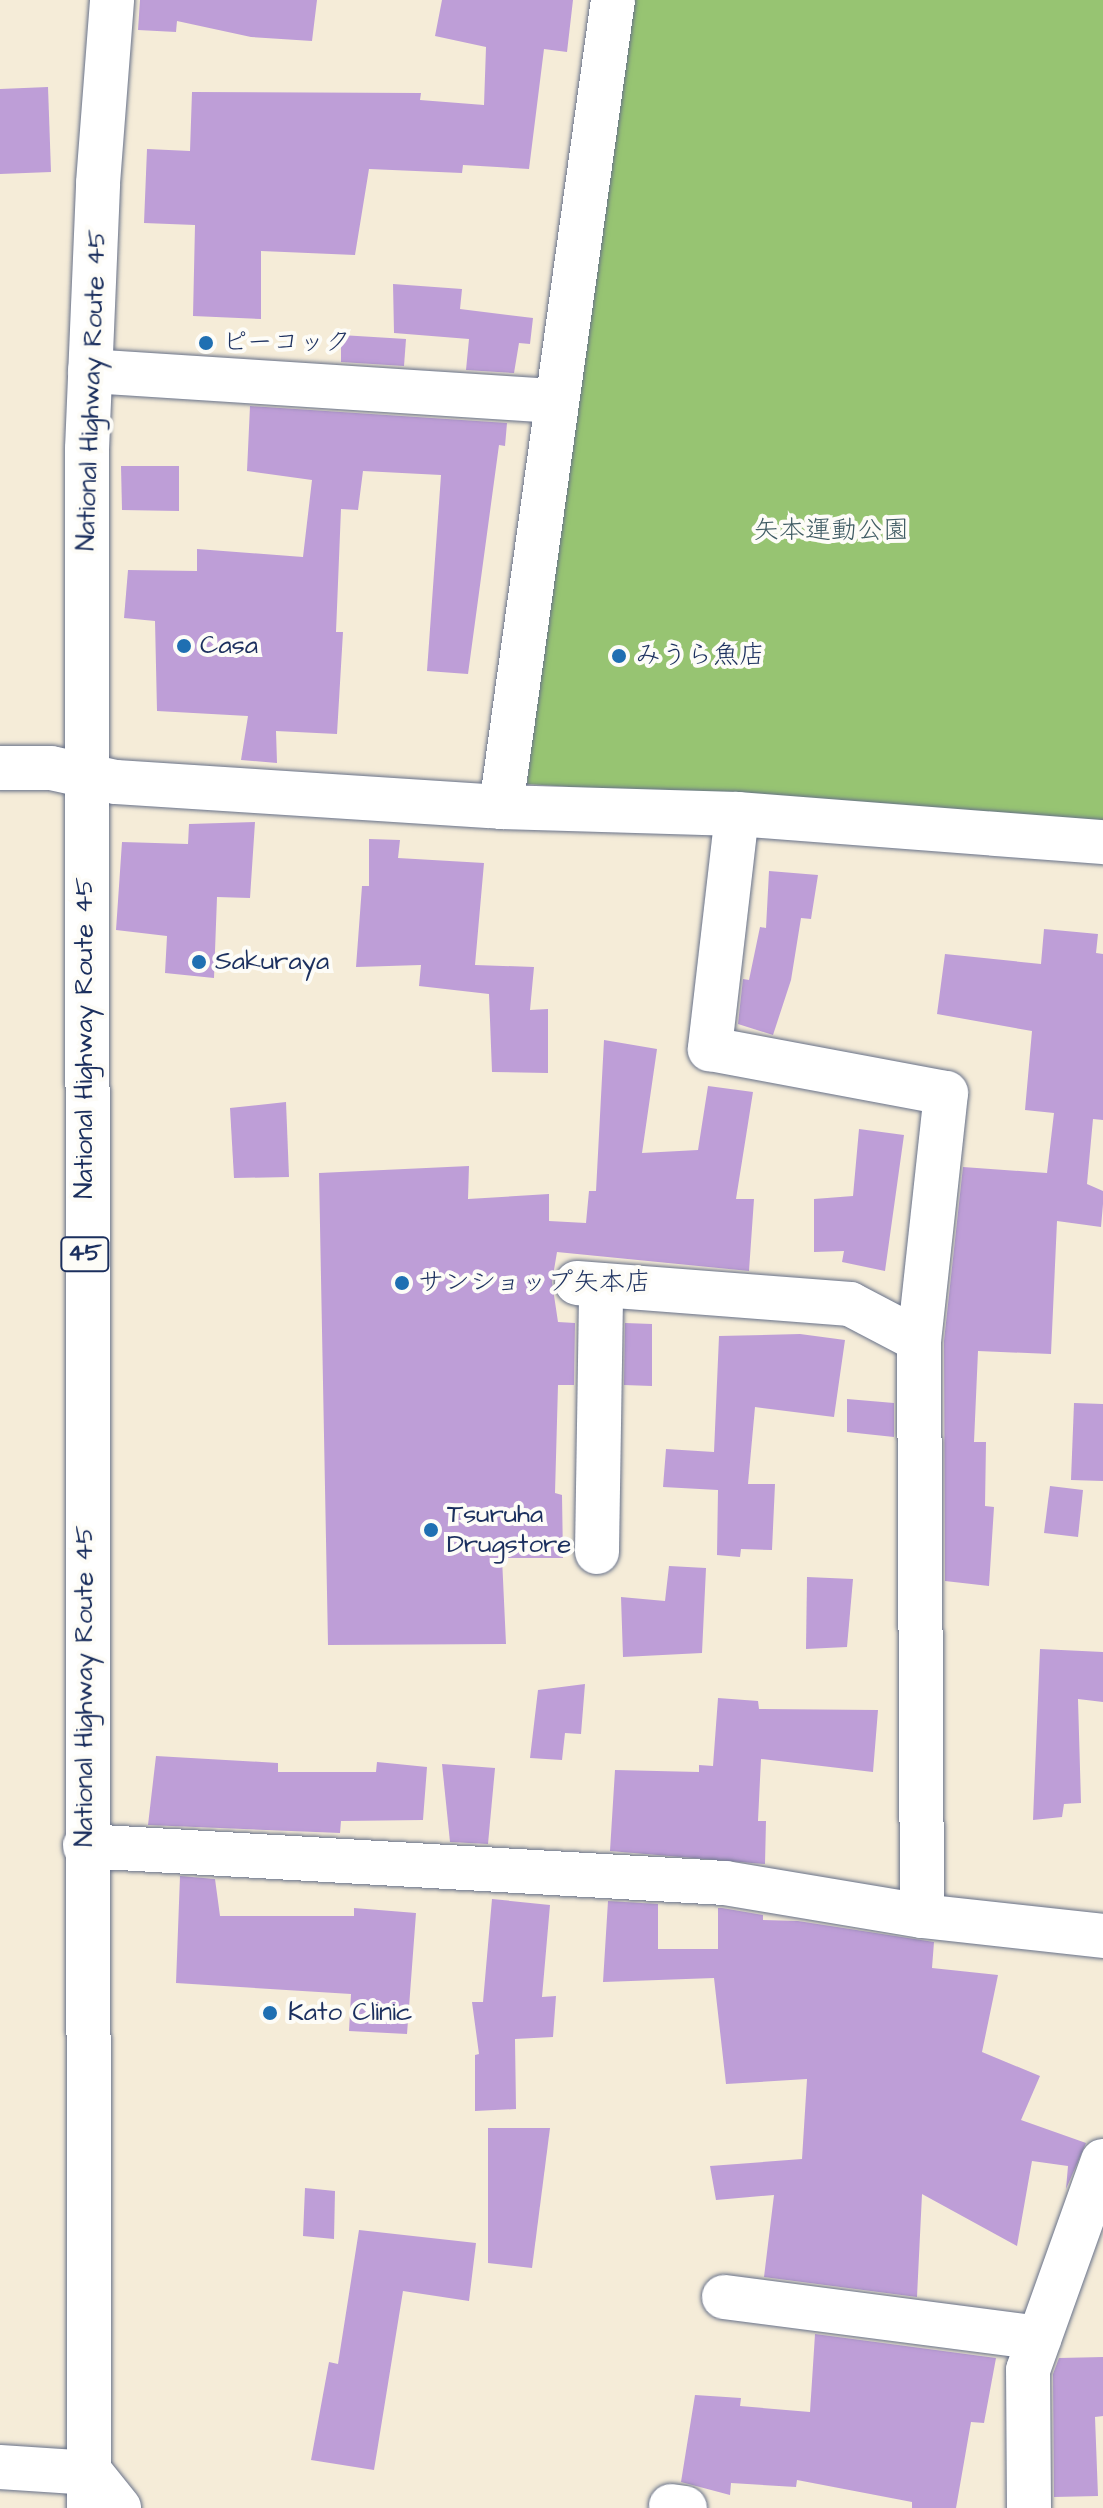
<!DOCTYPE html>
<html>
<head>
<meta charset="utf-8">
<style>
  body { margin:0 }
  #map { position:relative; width:1103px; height:2508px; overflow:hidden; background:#f5ecd8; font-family:"Architects Daughter","Klee One",sans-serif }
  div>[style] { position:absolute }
  .green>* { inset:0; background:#97c472 }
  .building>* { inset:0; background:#be9ed7 }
  .roads { filter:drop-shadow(0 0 2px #677189) drop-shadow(0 0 2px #677189) }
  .minor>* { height:44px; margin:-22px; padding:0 22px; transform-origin:22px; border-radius:22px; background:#fff }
  .highway>* { height:44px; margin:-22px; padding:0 22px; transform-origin:22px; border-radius:22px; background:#fff }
  .dots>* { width:22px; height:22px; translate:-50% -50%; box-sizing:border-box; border:4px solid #fdfcf7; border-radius:50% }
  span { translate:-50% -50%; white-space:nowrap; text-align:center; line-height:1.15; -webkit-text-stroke:8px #fdfcf7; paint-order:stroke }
  .shield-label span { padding:2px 6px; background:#fdfcf7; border:2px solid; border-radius:6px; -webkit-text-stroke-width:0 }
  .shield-label { font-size:24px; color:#1b2f5e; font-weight:700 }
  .poi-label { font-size:26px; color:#1b2f5e }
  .left { translate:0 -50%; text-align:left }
  .street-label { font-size:26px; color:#1b2f5e }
  .park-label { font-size:26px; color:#405c64 }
</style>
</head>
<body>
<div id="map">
  <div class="green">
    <i style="clip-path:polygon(620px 0,1103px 0,1103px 823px,527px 784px)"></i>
  </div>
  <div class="building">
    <i style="clip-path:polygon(140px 0,317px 0,312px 41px,251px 37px,177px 21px,176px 32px,138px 30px)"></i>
    <i style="clip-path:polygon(442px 0,573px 0,567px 52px,544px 49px,529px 169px,463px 165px,462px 173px,369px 169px,355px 255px,261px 251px,261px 319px,193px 316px,195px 225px,144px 223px,147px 149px,190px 151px,192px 92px,421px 93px,420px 100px,484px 105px,486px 47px,435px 36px)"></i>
    <i style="clip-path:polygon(48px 87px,51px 172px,0 174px,0 89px)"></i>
    <i style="clip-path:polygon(393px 284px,462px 289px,460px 309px,533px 318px,530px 344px,519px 343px,514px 373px,466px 370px,469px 339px,394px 333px)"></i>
    <i style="clip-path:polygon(341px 335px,406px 339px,404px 366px,341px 362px)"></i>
    <i style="clip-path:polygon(250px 406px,507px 423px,505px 446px,499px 445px,468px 674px,427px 671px,441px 475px,363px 471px,358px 510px,341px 509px,336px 632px,343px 632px,337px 734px,276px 731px,277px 763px,241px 760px,248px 716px,157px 711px,155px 621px,124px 618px,128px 570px,197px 571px,197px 549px,303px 557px,312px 480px,247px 471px)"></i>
    <i style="clip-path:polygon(121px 466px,179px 466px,179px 511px,122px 510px)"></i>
    <i style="clip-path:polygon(255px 822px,250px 898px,217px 897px,214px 978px,165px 973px,167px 936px,116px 930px,122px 842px,188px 844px,189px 824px)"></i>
    <i style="clip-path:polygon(369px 839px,400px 840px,398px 858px,484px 863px,475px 965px,534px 967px,530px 1010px,548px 1009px,548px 1073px,492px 1072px,489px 994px,419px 986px,421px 965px,356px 967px,362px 886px,369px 886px)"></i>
    <i style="clip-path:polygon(769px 871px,818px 875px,811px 919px,801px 918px,791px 980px,773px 1035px,738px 1024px,743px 979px,749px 980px,760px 927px,766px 928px)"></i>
    <i style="clip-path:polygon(1044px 929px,1098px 934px,1096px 953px,1103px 954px,1103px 1120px,1093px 1119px,1087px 1184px,1103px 1191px,1103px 1204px,1101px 1227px,1057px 1221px,1051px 1354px,978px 1351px,974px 1442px,986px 1442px,985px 1506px,994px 1507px,989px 1586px,945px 1581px,944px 1341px,963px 1167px,1047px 1173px,1054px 1113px,1025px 1110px,1032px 1031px,937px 1014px,945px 954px,1041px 964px)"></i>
    <i style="clip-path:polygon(604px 1040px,657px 1049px,642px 1153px,698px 1150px,708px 1086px,753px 1092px,736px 1199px,754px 1199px,749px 1271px,557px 1252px,552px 1282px,558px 1322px,575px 1323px,574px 1385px,558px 1385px,555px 1493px,562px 1495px,563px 1558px,502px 1558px,506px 1644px,328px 1645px,319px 1173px,469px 1166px,468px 1199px,549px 1194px,549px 1221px,586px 1223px,589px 1191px,596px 1191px)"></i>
    <i style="clip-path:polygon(286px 1102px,289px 1177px,234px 1178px,230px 1108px)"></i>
    <i style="clip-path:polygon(859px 1129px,904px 1135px,885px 1271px,842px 1262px,844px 1251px,814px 1252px,814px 1199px,853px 1196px)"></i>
    <i style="clip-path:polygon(625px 1323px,652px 1324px,652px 1386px,624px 1385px)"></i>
    <i style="clip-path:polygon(800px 1334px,845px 1340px,834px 1417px,755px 1407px,748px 1484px,775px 1484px,772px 1550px,741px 1549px,740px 1557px,717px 1555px,718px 1490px,663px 1487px,666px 1449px,714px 1452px,719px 1336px)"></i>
    <i style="clip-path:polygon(847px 1399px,894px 1403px,894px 1437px,847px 1432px)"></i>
    <i style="clip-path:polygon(1074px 1403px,1103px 1404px,1103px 1481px,1071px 1480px)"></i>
    <i style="clip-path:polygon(1050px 1486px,1083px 1490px,1078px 1537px,1044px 1533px)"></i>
    <i style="clip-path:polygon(669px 1566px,706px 1568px,702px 1653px,623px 1657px,621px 1597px,665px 1601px)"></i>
    <i style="clip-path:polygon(807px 1577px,853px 1579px,847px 1647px,806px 1649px)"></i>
    <i style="clip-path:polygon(1040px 1649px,1103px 1652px,1103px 1702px,1078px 1699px,1081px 1803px,1064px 1804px,1062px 1817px,1033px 1820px)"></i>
    <i style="clip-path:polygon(585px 1684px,581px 1734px,565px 1733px,562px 1760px,530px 1758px,538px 1690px)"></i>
    <i style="clip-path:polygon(718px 1698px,758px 1701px,759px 1709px,878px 1710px,873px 1772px,761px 1759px,758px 1821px,766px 1821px,765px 1864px,610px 1851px,615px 1770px,699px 1772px,699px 1765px,713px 1766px)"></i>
    <i style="clip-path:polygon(156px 1756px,278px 1763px,278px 1772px,376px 1772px,377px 1762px,427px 1767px,423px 1820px,341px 1821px,340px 1833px,148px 1825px)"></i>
    <i style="clip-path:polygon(442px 1764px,495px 1768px,488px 1844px,450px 1842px)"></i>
    <i style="clip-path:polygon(180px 1876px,215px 1879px,220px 1916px,354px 1916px,354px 1908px,416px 1913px,407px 2034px,349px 2031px,351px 1994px,176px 1983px)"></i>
    <i style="clip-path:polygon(492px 1899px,550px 1905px,542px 1997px,556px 1996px,553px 2037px,515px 2039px,516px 2109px,475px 2111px,475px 2055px,479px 2054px,472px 2002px,483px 2002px)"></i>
    <i style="clip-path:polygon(608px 1901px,658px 1904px,658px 1949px,718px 1949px,718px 1908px,722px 1908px,763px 1915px,763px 1920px,798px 1921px,934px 1942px,932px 1968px,998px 1975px,982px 2052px,1040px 2076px,1021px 2120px,1086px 2143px,1066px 2189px,1068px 2166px,1032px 2161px,1017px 2246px,922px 2194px,917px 2297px,764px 2277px,774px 2195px,716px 2200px,710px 2166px,802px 2159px,807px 2079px,726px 2084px,714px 1978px,603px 1982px)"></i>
    <i style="clip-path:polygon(488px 2128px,550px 2128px,532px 2268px,488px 2263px)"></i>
    <i style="clip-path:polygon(305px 2188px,335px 2191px,334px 2239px,303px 2236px)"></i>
    <i style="clip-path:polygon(359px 2230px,476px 2243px,469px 2301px,403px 2291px,374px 2470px,311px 2460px,329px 2362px,338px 2364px)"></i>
    <i style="clip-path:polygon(815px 2334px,996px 2358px,984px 2423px,971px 2422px,956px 2508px,912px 2508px,912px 2502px,797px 2480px,796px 2487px,731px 2483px,730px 2495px,681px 2482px,695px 2395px,741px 2398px,740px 2406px,810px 2412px)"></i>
    <i style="clip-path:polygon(1103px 2357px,1103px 2416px,1095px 2417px,1098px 2496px,1054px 2497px,1053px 2374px,1059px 2358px)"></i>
  </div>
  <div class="roads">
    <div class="minor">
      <i style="left:90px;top:371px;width:468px;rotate:3.7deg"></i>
      <i style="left:0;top:768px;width:51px"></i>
      <i style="left:51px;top:768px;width:66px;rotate:12.2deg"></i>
      <i style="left:116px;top:782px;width:386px;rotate:3.7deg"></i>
      <i style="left:501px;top:807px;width:236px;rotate:1.7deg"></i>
      <i style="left:737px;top:814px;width:367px;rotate:4.4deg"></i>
      <i style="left:501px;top:807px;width:815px;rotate:-82.1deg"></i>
      <i style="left:737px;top:814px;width:237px;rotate:96.6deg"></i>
      <i style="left:710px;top:1049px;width:240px;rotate:10.6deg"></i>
      <i style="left:946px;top:1093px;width:248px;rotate:96.2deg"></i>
      <i style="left:919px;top:1340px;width:576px;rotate:89.7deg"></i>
      <i style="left:577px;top:1283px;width:274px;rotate:4.4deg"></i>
      <i style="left:850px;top:1304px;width:78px;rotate:27.6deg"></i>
      <i style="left:597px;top:1552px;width:267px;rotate:-89.1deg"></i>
      <i style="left:85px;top:1846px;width:641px;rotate:3.31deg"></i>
      <i style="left:725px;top:1883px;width:200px;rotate:9.5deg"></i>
      <i style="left:922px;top:1916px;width:182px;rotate:6.3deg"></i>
      <i style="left:724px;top:2297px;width:318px;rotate:7.4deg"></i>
      <i style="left:0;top:2467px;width:91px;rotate:3.8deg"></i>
      <i style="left:91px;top:2473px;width:45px;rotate:51.3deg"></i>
      <i style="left:671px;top:2506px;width:14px;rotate:8deg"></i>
      <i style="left:1029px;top:2508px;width:138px;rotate:-90.4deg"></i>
      <i style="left:1028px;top:2370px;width:222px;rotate:-70.3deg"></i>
    </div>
    <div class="highway">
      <i style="left:89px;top:2508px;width:2059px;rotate:-90.06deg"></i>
      <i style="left:87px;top:449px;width:266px;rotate:-87.6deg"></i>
      <i style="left:98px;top:183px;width:184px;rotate:-85.6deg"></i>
    </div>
  </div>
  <div class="dots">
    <i style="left:206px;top:343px;background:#1f6fb2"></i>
    <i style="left:184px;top:646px;background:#1f6fb2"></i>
    <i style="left:619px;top:656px;background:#1f6fb2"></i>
    <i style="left:199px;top:962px;background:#1f6fb2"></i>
    <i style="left:402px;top:1283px;background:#1f6fb2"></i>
    <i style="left:431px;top:1530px;background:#1f6fb2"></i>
    <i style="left:270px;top:2013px;background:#1f6fb2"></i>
  </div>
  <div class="shield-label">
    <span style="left:85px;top:1254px">45</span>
  </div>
  <div class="poi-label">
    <span class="left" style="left:222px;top:343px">ピーコック</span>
    <span class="left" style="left:200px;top:646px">Casa</span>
    <span class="left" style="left:635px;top:656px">みうら魚店</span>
    <span class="left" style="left:215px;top:962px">Sakuraya</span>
    <span class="left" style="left:418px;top:1283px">サンショップ矢本店</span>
    <span class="left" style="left:447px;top:1530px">Tsuruha<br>Drugstore</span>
    <span class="left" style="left:288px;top:2013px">Kato Clinic</span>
  </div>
  <div class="street-label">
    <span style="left:92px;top:390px;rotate:-88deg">National Highway Route 45</span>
    <span style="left:85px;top:1038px;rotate:-90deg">National Highway Route 45</span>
    <span style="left:85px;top:1686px;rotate:-90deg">National Highway Route 45</span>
  </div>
  <div class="park-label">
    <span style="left:831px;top:531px">矢本運動公園</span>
  </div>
</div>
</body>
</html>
